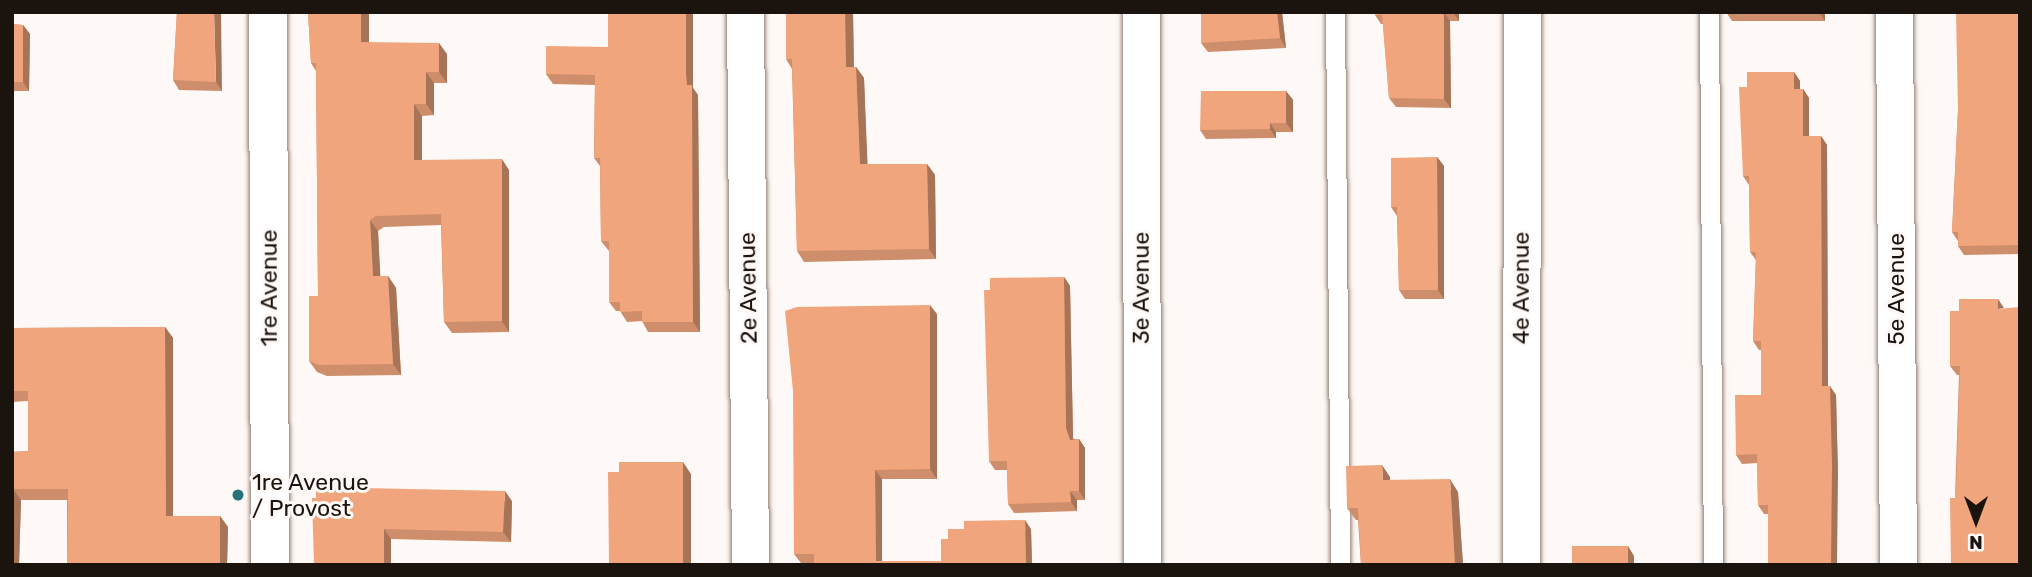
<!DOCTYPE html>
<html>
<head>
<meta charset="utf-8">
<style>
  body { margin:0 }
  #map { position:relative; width:2032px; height:577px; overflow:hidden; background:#fef9f6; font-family:Rubik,sans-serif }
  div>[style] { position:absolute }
  .roads { filter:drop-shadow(0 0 2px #937c70) drop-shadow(0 0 2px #937c70) }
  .lane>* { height:19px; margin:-9.5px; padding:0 9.5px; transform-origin:9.5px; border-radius:9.5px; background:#fff }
  .street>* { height:37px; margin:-18.5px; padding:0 18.5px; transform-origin:18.5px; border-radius:18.5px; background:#fff }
  .secondary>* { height:38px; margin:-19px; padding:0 19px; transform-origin:19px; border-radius:19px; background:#fff }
  .wall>* { inset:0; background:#ce8e6b }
  .shaded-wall>* { inset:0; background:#a87457 }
  .building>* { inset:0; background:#f0a57c }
  .dots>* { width:19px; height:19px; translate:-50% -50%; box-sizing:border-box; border:4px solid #fef9f6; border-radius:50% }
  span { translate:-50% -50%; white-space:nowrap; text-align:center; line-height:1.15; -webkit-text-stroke:6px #fef9f6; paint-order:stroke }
  .street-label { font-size:23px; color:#1b130e }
  .poi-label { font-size:23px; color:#1b130e }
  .left { translate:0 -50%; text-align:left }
  .frame { position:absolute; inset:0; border:14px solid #1b130e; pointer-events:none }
  .north { position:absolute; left:1941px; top:486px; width:70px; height:70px; -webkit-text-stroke:5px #fef9f6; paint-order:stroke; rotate:180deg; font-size:19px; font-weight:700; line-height:28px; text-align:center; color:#1b130e }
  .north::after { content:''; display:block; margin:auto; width:24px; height:32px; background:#1b130e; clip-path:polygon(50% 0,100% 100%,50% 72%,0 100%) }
</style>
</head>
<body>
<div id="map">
  <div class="roads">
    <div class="lane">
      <i style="left:1335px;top:12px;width:553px;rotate:89.48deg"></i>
      <i style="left:1709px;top:12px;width:553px;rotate:89.59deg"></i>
    </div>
    <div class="street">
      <i style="left:745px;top:12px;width:553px;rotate:89.48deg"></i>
      <i style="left:1141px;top:12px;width:553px;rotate:89.9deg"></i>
      <i style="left:1894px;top:12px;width:553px;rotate:89.59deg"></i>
      <i style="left:1521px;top:565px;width:553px;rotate:-89.9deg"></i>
    </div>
    <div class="secondary">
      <i style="left:268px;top:12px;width:553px;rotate:89.79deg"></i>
    </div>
  </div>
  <div class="wall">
    <i style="clip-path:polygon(177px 12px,222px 91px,179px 90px,173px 80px)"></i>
    <i style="clip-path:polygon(308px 12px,369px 12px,369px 42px,447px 54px,447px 83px,434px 83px,434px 115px,422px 116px,422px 160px,509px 170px,509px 332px,452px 333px,444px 322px,441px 225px,384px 227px,378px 231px,380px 276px,388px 276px,396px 288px,401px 375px,327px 376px,317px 372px,309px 361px,318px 296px,316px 71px,311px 63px)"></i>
    <i style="clip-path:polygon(693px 12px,693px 88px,698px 95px,700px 332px,648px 332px,642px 321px,627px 322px,620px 311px,616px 311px,609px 302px,609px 251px,601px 241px,600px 166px,594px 158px,595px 85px,553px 84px,546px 74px)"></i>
    <i style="clip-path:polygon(853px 12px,854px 67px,856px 67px,864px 78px,867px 164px,927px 164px,935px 175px,936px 259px,804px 262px,797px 251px,792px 69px,786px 59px)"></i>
    <i style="clip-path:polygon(1201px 12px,1282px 12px,1286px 48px,1208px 52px,1201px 43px)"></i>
    <i style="clip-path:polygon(1375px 12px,1459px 12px,1459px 21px,1450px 21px,1451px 108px,1396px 107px,1389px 98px,1383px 24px,1381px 24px,1375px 15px)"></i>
    <i style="clip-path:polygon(1726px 12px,1825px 12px,1825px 21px,1732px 21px)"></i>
    <i style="clip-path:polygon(2020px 12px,2020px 254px,1964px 255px,1958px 246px,1958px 241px,1952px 232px,1958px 110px)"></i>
    <i style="clip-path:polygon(12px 24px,23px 25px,30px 34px,29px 91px,12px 91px)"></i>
    <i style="clip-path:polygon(1794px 72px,1800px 81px,1800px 89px,1803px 89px,1809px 98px,1809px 136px,1821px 136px,1827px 145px,1828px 386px,1836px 395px,1838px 474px,1768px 564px,1768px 514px,1764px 514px,1758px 505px,1757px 463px,1742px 464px,1736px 455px,1761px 395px,1761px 350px,1759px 350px,1753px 341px,1756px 260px,1750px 252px,1749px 185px,1743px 176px,1747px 87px)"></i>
    <i style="clip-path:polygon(1286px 91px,1293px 100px,1293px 132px,1276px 132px,1276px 138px,1206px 139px,1200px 130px)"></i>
    <i style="clip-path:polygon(1437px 157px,1444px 166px,1444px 299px,1405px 299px,1399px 290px,1397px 216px,1391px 207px)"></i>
    <i style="clip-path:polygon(1064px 277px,1070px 286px,1073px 437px,1073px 439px,1079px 439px,1085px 448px,1085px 500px,1077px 500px,1077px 511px,1014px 513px,1008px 504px,1007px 470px,995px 470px,989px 461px,990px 290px)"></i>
    <i style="clip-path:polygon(1998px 299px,1955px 498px,1959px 375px,1957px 375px,1950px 366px,1959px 311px)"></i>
    <i style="clip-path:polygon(937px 314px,937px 479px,882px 479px,882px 561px,941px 561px,948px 539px,1031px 529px,1032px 565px,801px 563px,794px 554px)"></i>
    <i style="clip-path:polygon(165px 327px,173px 338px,173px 516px,220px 516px,228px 527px,227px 565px,67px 565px,67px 500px,21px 500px,19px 565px,12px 565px,12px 452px,28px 451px,28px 401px,12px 402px,12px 328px)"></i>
    <i style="clip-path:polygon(1390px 477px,1390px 480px,1458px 492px,1463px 565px,1361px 565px,1358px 520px,1356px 520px,1347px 508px)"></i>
    <i style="clip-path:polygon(316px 498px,512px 501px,511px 542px,391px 539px,391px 565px)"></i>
  </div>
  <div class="shaded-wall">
    <i style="clip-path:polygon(214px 12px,221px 12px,222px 91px,216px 82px)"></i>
    <i style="clip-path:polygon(361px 12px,369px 12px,369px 53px,361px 42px)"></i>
    <i style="clip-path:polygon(686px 12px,693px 12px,693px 88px,698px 95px,700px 332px,693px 322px,686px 74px)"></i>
    <i style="clip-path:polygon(845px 12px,853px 12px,854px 78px,846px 67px)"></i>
    <i style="clip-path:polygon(1277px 12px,1282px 12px,1286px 48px,1280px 38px)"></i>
    <i style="clip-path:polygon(1444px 12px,1450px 21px,1451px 108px,1444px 99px)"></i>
    <i style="clip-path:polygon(1453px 12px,1459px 12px,1459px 21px)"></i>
    <i style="clip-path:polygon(1819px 12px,1825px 12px,1825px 21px)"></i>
    <i style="clip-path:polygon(23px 25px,30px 34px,29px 91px,23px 82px)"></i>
    <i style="clip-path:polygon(439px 43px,447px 54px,447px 83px,439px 72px)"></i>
    <i style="clip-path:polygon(856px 67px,864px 78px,868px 175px,860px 164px)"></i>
    <i style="clip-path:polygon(426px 72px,434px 83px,434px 115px,426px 104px)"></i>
    <i style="clip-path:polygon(1794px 72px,1800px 81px,1800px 98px,1794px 89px)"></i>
    <i style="clip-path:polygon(1803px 89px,1809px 98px,1809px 146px,1803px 136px)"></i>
    <i style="clip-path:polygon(1286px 91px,1293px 100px,1293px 132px,1286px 123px)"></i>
    <i style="clip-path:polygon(414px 104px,422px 116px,422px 171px,414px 160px)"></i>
    <i style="clip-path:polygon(1270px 123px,1276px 132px,1276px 138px,1270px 129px)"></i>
    <i style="clip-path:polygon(1821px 136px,1827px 145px,1828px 395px,1822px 386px)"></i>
    <i style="clip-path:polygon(1437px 157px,1444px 166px,1444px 299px,1438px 290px)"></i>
    <i style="clip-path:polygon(502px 159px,509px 170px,509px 332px,502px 321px)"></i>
    <i style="clip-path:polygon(927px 164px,935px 175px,936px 259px,929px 249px)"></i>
    <i style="clip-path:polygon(370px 220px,378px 231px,381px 288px,373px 276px)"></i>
    <i style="clip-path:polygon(388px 276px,396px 288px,401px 375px,393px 364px)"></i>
    <i style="clip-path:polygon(1064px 277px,1070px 286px,1073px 437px,1076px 449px,1070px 440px,1066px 428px)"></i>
    <i style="clip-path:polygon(1998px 299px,2004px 308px,1998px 309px)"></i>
    <i style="clip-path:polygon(930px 305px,937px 314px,937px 479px,930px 469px)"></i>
    <i style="clip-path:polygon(165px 327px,173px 338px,173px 526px,166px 516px)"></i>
    <i style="clip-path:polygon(1830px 386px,1836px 395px,1838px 474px,1837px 565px,1831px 565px)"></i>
    <i style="clip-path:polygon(1079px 439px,1085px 448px,1085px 500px,1079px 491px)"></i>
    <i style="clip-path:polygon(683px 462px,691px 474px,691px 565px,683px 565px)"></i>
    <i style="clip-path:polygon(1382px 465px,1390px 477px,1391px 492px,1383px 480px)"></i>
    <i style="clip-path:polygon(875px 470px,882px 479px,882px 565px,876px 561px)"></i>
    <i style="clip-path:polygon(1450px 479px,1458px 492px,1463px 565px,1455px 565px)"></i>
    <i style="clip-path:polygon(13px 489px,21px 500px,19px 565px,12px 565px)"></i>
    <i style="clip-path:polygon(505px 491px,512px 501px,511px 542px,503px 532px)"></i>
    <i style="clip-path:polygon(1070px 491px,1077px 500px,1077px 511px,1071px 502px)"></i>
    <i style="clip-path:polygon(220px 516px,228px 527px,227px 565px,220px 565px)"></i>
    <i style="clip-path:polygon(1025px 520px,1031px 529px,1032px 565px,1026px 565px)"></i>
    <i style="clip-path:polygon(384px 529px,391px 539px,391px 565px,384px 565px)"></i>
    <i style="clip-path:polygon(1628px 546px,1634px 556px,1634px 565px,1628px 565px)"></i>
  </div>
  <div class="building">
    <i style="clip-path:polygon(177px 12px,214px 12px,216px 82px,173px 80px)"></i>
    <i style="clip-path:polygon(308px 12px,361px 12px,361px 42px,439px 43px,439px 72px,426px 72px,426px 104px,414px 104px,414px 160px,502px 159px,502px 321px,444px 322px,441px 214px,376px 216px,370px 220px,373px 276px,388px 276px,393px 364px,319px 365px,309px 361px,309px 296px,318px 296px,316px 63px,311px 63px)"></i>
    <i style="clip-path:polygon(608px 12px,686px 12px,686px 74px,687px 85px,692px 85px,693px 322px,642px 322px,642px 311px,620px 312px,620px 302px,609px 302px,609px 241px,601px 241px,600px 158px,594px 158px,595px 75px,546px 74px,546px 46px,608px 47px)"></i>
    <i style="clip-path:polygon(786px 12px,845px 12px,846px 67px,856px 67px,860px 164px,927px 164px,929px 249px,797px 251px,792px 59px,786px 59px)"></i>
    <i style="clip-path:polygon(1201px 12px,1277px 12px,1280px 38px,1201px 43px)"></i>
    <i style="clip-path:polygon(1375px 12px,1444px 12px,1444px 99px,1389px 98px,1382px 15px,1375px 15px)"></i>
    <i style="clip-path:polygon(1956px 12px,2020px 12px,2020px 245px,1958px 246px,1958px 232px,1952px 232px,1958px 110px)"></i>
    <i style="clip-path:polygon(12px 24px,23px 25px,23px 82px,12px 82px)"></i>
    <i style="clip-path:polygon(1747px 72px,1794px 72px,1794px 89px,1803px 89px,1803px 136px,1821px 136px,1822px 386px,1830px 386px,1832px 465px,1831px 565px,1761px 565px,1761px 564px,1768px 564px,1768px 505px,1758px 505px,1757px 454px,1736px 455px,1735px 395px,1761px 395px,1761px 341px,1753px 341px,1756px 252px,1750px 252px,1749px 176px,1743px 176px,1739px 87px,1747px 87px)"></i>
    <i style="clip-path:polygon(1201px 91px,1286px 91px,1286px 123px,1270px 123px,1270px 129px,1200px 130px)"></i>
    <i style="clip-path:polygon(1437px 157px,1438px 290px,1399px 290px,1397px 207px,1391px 207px,1391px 158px)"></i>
    <i style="clip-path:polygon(1064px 277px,1066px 428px,1070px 440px,1079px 439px,1079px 491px,1070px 491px,1071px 502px,1008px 504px,1007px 461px,989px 461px,984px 290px,990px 290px,990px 278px)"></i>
    <i style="clip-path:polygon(1959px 299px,1998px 299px,1998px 309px,2020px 307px,2020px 565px,1951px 565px,1950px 498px,1955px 498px,1956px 486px,1960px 366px,1950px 366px,1950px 311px,1959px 311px)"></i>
    <i style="clip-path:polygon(930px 305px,930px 469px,875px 470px,876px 561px,941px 561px,941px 539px,948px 539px,948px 529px,964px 529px,964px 521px,1025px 520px,1026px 565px,814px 565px,814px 554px,794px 554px,793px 391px,785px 311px,797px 307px)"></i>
    <i style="clip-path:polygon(165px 327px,166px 516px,220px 516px,220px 565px,67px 565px,68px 489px,13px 489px,12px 529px,12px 452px,28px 451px,28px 391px,12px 391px,12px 328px)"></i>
    <i style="clip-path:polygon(619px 462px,683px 462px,683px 565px,609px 565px,608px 472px,619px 472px)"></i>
    <i style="clip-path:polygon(1382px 465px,1383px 480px,1450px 479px,1455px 565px,1361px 565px,1358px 508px,1347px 508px,1346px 466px)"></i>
    <i style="clip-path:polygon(316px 487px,505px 491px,503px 532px,384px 529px,384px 565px,314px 565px,312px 498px,316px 498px)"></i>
    <i style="clip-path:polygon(1572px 546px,1628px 546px,1628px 565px,1572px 565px)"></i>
  </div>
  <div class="dots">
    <i style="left:238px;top:495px;background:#277179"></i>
  </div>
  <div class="street-label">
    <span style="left:269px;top:288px;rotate:-90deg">1re Avenue</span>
    <span style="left:748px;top:288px;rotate:-91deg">2e Avenue</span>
    <span style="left:1141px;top:288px;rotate:-90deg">3e Avenue</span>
    <span style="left:1521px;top:288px;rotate:-90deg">4e Avenue</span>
    <span style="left:1896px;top:289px;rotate:-90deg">5e Avenue</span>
  </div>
  <div class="poi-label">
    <span class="left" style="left:252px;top:495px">1re Avenue<br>/ Provost</span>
  </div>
  <div class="frame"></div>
  <div class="north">N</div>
</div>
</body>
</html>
